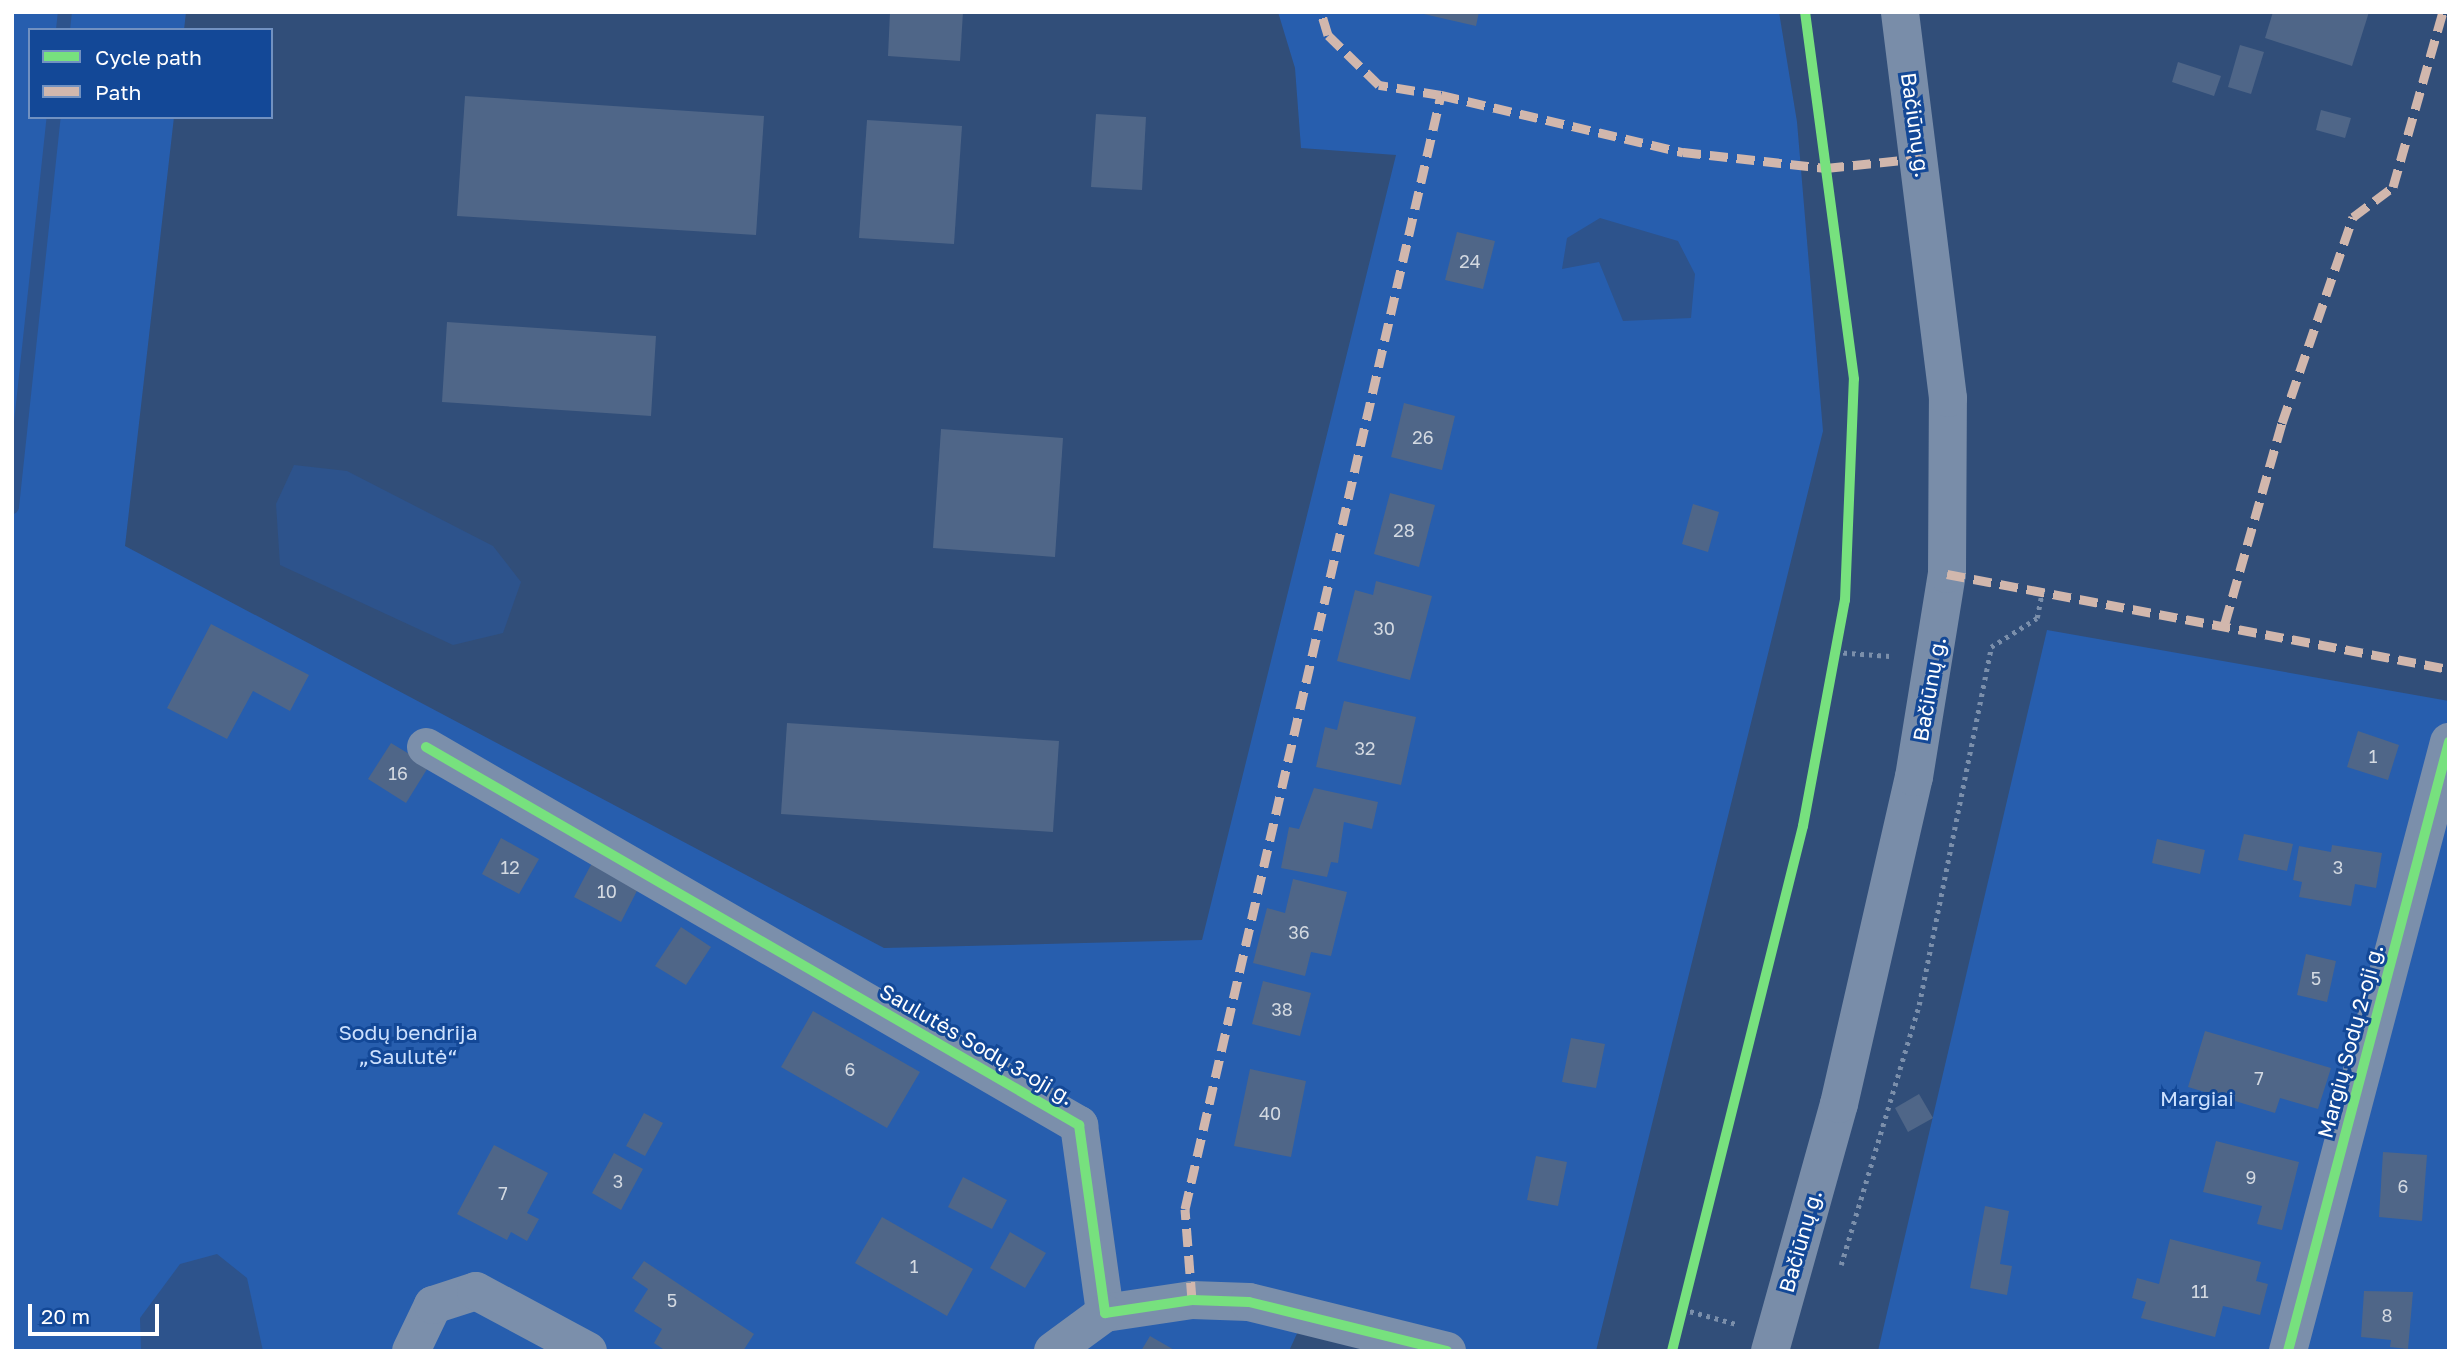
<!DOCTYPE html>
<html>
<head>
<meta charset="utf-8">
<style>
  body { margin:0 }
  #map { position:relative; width:2461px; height:1363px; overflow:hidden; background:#314e79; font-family:"Golos Text",sans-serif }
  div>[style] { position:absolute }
  .green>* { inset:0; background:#275eae }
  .water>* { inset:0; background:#2d538c }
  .stream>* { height:14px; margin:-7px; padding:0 7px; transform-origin:7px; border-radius:7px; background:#2d538c }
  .building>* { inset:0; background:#4f6688 }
  .path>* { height:4.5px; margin-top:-2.25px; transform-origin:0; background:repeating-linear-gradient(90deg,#7b8fab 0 3.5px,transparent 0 8.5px) }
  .minor>* { height:38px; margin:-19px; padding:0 19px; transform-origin:19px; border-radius:19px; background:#7b8fab }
  .major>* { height:38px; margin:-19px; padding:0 19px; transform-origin:19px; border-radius:19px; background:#798da9 }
  .quiet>* { height:9px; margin-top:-4.5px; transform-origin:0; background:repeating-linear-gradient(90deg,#d1b7ad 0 18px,transparent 0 27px) }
  .cycleway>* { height:10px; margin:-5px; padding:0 5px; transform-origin:5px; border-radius:5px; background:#77e17e }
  span { translate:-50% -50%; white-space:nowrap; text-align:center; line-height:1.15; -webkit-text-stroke:6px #134897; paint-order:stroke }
  .number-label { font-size:18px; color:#d3d9e1 }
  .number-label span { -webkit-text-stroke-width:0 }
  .street-label { font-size:21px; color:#fff }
  .park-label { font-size:21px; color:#cce0fd }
  .frame { position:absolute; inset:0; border:14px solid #fff; pointer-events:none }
  .legend { position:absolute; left:28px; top:28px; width:245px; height:91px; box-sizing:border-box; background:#134897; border:2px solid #7191c1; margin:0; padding:9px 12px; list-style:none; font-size:21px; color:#fff }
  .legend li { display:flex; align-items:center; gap:14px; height:35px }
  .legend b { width:35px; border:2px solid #7191c1 }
  .scale { position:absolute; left:28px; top:1304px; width:131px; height:32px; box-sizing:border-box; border:4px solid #fff; border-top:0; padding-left:9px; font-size:21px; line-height:24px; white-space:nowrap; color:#fff; -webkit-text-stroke:5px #134897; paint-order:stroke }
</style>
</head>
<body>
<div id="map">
  <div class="green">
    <i style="clip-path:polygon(12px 12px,186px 12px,184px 30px,30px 30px,30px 117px,174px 117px,125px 546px,884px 948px,1202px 940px,1396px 155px,1301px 148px,1295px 68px,1278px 12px,1779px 12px,1797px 122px,1823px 431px,1596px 1351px,1447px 1351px,1305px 1316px,1289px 1351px,12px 1351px)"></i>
    <i style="clip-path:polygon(2047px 630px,2449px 701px,2449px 1351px,1878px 1351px)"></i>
  </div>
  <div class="water">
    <i style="clip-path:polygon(1600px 218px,1678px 241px,1695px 274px,1691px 318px,1623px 321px,1599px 262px,1562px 269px,1567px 238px)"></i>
    <i style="clip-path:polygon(294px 465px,347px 471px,493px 546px,521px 582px,503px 633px,453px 645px,280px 565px,276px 504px)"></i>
    <i style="clip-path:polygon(217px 1254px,247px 1278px,263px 1351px,141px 1351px,140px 1318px,180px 1264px)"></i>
  </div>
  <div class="stream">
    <i style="left:63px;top:30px;width:18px;rotate:-84deg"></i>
    <i style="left:12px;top:507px;width:392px;rotate:-83.9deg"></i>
  </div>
  <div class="building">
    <i style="clip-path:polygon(890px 12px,963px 12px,960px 61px,888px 56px)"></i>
    <i style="clip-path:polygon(1415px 12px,1479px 12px,1476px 26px)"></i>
    <i style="clip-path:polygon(2273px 12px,2369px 12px,2352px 66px,2265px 38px)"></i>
    <i style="clip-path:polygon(2240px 45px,2264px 52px,2251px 94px,2228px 87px)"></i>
    <i style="clip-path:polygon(2178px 62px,2221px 76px,2214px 96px,2172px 82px)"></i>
    <i style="clip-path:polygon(465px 96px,764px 116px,756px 235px,457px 216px)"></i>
    <i style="clip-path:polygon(2321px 110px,2351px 118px,2345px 138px,2316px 130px)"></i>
    <i style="clip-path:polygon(1096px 114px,1146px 117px,1142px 190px,1091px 187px)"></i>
    <i style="clip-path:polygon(867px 120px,962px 126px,954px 244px,859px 238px)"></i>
    <i style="clip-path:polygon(1457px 232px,1495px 241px,1483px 289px,1445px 280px)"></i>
    <i style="clip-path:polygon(447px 322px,656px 336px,651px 416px,442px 402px)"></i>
    <i style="clip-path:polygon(1404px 403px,1455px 416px,1442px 470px,1391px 457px)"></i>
    <i style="clip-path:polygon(941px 429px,1063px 438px,1055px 557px,933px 548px)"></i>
    <i style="clip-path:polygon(1390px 493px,1435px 505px,1419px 567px,1374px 554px)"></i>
    <i style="clip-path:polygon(1693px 504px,1719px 512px,1708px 552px,1682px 544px)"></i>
    <i style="clip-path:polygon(1376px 581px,1432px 596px,1410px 680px,1337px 661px,1355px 590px,1373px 595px)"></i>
    <i style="clip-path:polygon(211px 624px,309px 675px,290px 711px,253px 691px,227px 739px,167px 708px)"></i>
    <i style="clip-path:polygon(1344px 701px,1416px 717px,1401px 785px,1316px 767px,1325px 727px,1337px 730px)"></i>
    <i style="clip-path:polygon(787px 723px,1059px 741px,1053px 832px,781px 814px)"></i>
    <i style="clip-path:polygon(2358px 731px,2399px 745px,2388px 780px,2347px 767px)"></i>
    <i style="clip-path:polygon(391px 743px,429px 766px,406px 803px,368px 779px)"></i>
    <i style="clip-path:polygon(1314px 788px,1378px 802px,1372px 829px,1344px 822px,1338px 863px,1331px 862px,1327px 877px,1281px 868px,1289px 827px,1299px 829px)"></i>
    <i style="clip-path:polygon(2244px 834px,2293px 844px,2287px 871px,2238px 860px)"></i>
    <i style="clip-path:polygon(501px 838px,539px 859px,519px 894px,482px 874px)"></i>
    <i style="clip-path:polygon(2157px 839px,2205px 850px,2200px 874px,2152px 863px)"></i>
    <i style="clip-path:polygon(2332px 845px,2382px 853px,2376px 888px,2355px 884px,2351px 906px,2299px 897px,2302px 882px,2293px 880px,2299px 846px,2331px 852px)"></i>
    <i style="clip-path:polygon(593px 861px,640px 885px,621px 922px,574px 897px)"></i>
    <i style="clip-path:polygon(1293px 879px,1347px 892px,1331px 956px,1311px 952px,1305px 976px,1253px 963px,1267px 908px,1285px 913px)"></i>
    <i style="clip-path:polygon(681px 927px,711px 947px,686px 985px,655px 966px)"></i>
    <i style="clip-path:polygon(2306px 954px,2336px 961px,2327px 1002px,2297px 995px)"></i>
    <i style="clip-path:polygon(1263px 981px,1311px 993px,1300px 1036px,1252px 1024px)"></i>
    <i style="clip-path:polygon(813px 1011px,920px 1072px,887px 1128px,781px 1067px)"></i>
    <i style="clip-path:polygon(2205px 1031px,2331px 1068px,2318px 1109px,2280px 1098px,2275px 1113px,2188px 1087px)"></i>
    <i style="clip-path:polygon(1571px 1038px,1605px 1044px,1596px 1088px,1562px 1082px)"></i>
    <i style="clip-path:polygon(1250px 1069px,1306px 1081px,1291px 1157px,1234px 1146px)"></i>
    <i style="clip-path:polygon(1919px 1094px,1933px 1118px,1908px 1132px,1895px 1108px)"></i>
    <i style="clip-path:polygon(644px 1113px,663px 1123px,645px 1156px,626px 1146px)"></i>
    <i style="clip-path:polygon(2216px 1141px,2299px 1162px,2282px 1230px,2257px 1224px,2262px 1206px,2203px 1192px)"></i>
    <i style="clip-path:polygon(494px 1145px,548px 1173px,527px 1213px,539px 1219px,527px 1241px,511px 1232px,507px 1240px,457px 1214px)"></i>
    <i style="clip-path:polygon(2383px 1152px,2427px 1155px,2422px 1221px,2379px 1217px)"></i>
    <i style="clip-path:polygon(614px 1153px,643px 1169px,621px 1210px,592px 1193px)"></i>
    <i style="clip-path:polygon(1536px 1156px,1567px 1162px,1558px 1206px,1527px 1200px)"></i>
    <i style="clip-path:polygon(963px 1177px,1007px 1200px,992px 1229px,948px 1207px)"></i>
    <i style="clip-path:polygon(1985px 1206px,2009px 1211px,2000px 1264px,2012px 1266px,2007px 1295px,1970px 1288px)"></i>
    <i style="clip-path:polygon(882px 1217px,973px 1269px,947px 1316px,855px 1263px)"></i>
    <i style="clip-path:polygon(1010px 1232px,1046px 1253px,1025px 1288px,990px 1268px)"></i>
    <i style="clip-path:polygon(2170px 1239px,2261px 1262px,2256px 1281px,2268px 1284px,2260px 1315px,2223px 1306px,2215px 1337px,2141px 1318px,2146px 1302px,2132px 1298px,2137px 1278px,2159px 1284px)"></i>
    <i style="clip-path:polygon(644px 1261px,754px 1334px,743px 1351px,666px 1351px,654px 1343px,662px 1329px,634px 1311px,648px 1289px,632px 1278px)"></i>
    <i style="clip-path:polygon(2364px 1291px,2413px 1292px,2408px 1349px,2390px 1347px,2391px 1340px,2361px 1337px)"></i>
    <i style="clip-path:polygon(1150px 1336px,1176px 1351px,1141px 1351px)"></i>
  </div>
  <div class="path">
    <i style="left:1835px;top:652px;width:55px;rotate:4.2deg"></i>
    <i style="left:1841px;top:1265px;width:271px;rotate:-73.3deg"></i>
    <i style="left:1919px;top:1005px;width:365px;rotate:-78.6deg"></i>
    <i style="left:1991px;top:647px;width:54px;rotate:-32.2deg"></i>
    <i style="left:2037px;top:618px;width:31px;rotate:-79deg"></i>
    <i style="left:1682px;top:1309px;width:56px;rotate:15.5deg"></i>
  </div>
  <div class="minor">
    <i style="left:426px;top:747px;width:755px;rotate:30.07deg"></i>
    <i style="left:1079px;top:1125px;width:190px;rotate:82.1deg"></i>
    <i style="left:1105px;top:1313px;width:88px;rotate:-8.5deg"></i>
    <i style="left:1192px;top:1300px;width:57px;rotate:2deg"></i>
    <i style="left:1249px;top:1302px;width:204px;rotate:13.9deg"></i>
    <i style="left:411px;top:1351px;width:51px;rotate:-64.4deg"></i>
    <i style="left:433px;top:1305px;width:45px;rotate:-18deg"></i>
    <i style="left:476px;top:1291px;width:127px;rotate:28.2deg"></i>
    <i style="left:1053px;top:1351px;width:64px;rotate:-36.2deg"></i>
    <i style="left:2288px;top:1351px;width:630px;rotate:-75.19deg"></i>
  </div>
  <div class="major">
    <i style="left:1770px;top:1351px;width:256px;rotate:-74.4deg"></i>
    <i style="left:1839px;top:1104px;width:335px;rotate:-77.1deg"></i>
    <i style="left:1914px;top:777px;width:206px;rotate:-80.8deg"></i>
    <i style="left:1947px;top:574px;width:176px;rotate:-89.7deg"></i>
    <i style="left:1948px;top:398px;width:389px;rotate:-97.1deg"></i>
  </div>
  <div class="quiet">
    <i style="left:1441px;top:95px;width:249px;rotate:13.3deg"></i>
    <i style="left:1683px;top:152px;width:144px;rotate:6.4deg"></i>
    <i style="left:1826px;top:168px;width:96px;rotate:-6deg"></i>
    <i style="left:1947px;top:574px;width:511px;rotate:10.72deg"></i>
    <i style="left:2225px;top:623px;width:208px;rotate:-74.1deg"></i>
    <i style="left:2282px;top:423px;width:218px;rotate:-71deg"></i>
    <i style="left:2353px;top:217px;width:50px;rotate:-36.9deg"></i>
    <i style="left:2393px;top:187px;width:182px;rotate:-74.1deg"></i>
    <i style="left:1192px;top:1300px;width:91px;rotate:-94.4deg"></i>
    <i style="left:1185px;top:1209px;width:1143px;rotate:-77.06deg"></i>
    <i style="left:1441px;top:95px;width:63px;rotate:-170.8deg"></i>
    <i style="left:1379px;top:85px;width:71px;rotate:-135.6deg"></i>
    <i style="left:1328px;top:35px;width:24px;rotate:-107deg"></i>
  </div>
  <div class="cycleway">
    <i style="left:426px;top:747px;width:755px;rotate:30.07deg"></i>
    <i style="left:1079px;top:1125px;width:190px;rotate:82.1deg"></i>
    <i style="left:1105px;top:1313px;width:88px;rotate:-8.5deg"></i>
    <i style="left:1192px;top:1300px;width:57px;rotate:2deg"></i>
    <i style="left:1249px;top:1302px;width:204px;rotate:13.9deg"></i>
    <i style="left:1672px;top:1351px;width:541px;rotate:-75.99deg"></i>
    <i style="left:1803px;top:826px;width:230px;rotate:-79.5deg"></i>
    <i style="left:1845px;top:600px;width:221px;rotate:-87.7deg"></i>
    <i style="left:1854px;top:379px;width:370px;rotate:-97.6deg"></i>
    <i style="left:2288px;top:1351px;width:630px;rotate:-75.19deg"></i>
  </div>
  <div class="number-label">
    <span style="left:1470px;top:261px">24</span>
    <span style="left:1423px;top:437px">26</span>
    <span style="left:1404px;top:530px">28</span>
    <span style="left:1384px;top:628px">30</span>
    <span style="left:1365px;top:748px">32</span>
    <span style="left:2373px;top:756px">1</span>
    <span style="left:398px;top:773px">16</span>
    <span style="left:510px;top:867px">12</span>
    <span style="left:2338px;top:867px">3</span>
    <span style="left:607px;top:891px">10</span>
    <span style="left:1299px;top:932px">36</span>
    <span style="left:2316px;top:978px">5</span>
    <span style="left:1282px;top:1009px">38</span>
    <span style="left:850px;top:1069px">6</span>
    <span style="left:2259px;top:1078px">7</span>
    <span style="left:1270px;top:1113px">40</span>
    <span style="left:2251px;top:1177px">9</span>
    <span style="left:618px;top:1181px">3</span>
    <span style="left:2403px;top:1186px">6</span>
    <span style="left:503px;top:1193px">7</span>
    <span style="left:914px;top:1266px">1</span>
    <span style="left:2200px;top:1291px">11</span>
    <span style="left:672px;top:1300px">5</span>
    <span style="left:2387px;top:1315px">8</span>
  </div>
  <div class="street-label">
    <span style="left:1916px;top:125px;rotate:82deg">Bačiūnų g.</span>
    <span style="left:1929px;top:689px;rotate:-80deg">Bačiūnų g.</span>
    <span style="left:2350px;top:1041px;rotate:-75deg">Margių Sodų 2-oji g.</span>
    <span style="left:977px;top:1044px;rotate:30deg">Saulutės Sodų 3-oji g.</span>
    <span style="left:1800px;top:1241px;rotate:-74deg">Bačiūnų g.</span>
  </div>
  <div class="park-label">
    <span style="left:408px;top:1044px">Sodų bendrija<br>„Saulutė“</span>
    <span style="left:2197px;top:1098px">Margiai</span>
  </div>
  <div class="frame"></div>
  <ul class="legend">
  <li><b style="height:9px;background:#77e17e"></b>Cycle path</li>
  <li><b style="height:9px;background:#d1b7ad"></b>Path</li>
  </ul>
  <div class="scale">20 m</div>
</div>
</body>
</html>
